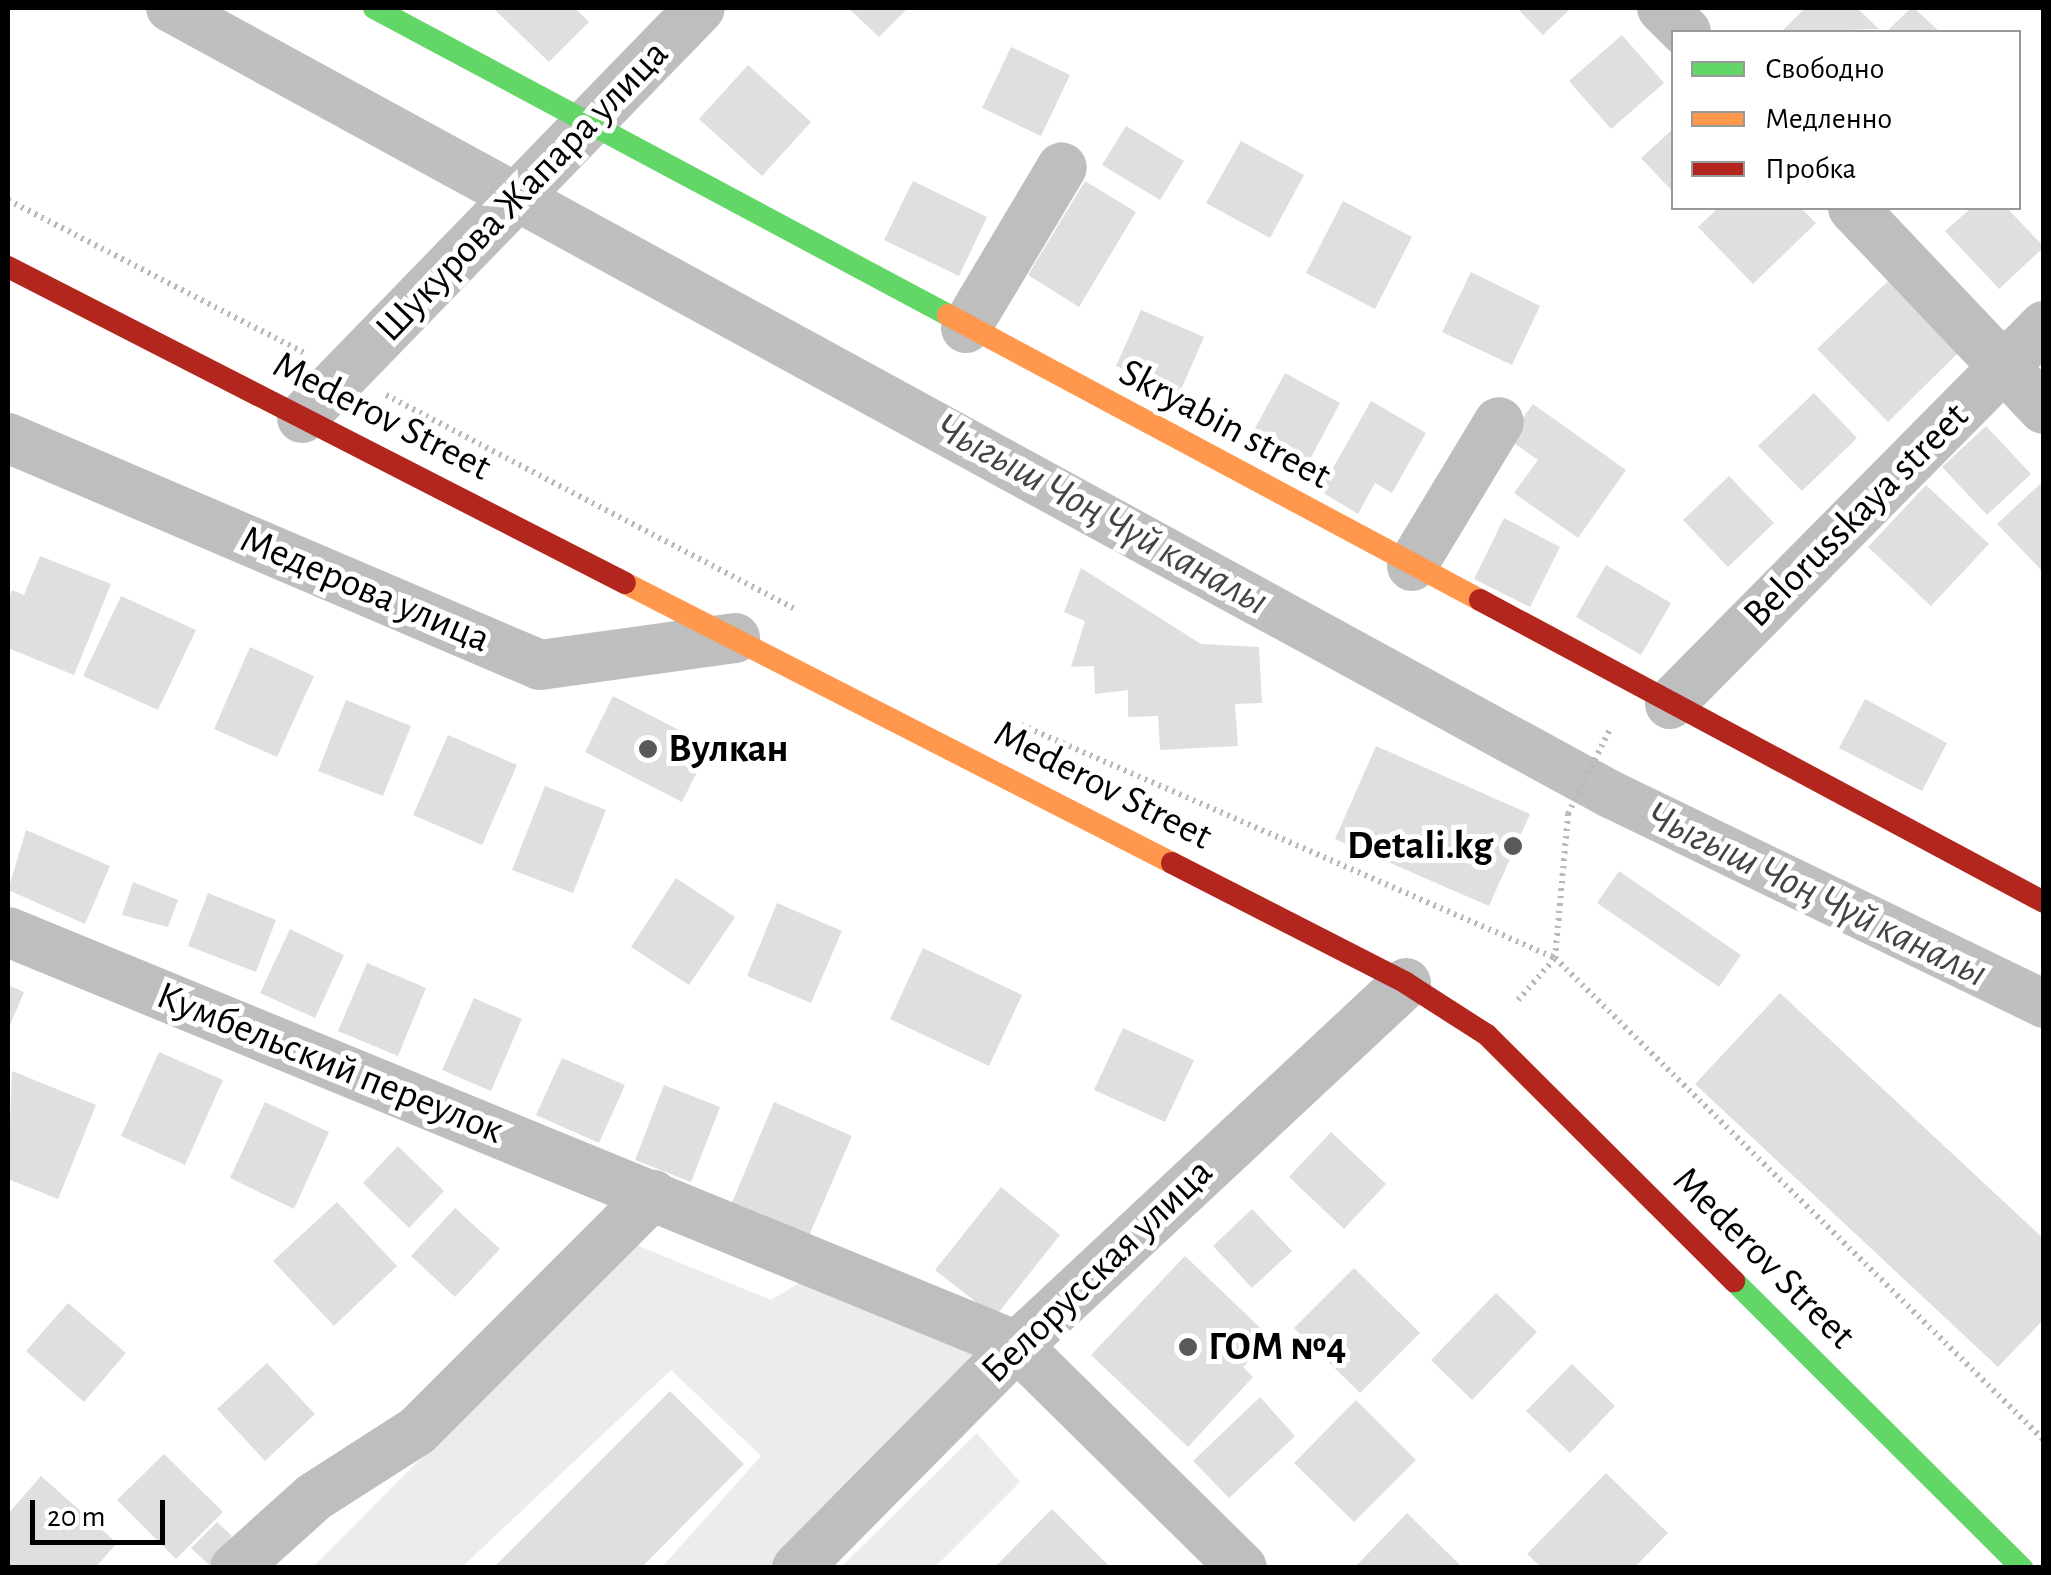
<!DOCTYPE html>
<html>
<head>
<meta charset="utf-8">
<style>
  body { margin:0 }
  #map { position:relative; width:2051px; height:1575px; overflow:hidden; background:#fff; font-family:"Alegreya Sans",sans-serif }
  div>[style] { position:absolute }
  .green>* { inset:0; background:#ececec }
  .canal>* { height:48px; margin:-24px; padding:0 24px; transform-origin:24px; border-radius:24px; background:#bfbfbf }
  .building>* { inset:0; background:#dfdfdf }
  .path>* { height:6px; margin-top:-3px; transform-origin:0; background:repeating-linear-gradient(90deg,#b9b9b9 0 2.5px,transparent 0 7.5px) }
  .street>* { height:50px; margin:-25px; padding:0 25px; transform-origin:25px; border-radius:25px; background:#bebebe }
  .fast>* { height:22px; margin:-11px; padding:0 11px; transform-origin:11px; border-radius:11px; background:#63d668 }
  .slow>* { height:22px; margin:-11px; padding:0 11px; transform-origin:11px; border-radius:11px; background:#ff974d }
  .jam>* { height:22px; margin:-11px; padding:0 11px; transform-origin:11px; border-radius:11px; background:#b3261e }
  .dots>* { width:28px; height:28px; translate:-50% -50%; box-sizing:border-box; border:5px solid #fff; border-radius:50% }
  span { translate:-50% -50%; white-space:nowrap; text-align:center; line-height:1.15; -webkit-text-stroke:10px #fff; paint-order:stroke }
  .street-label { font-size:40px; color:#000 }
  .poi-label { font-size:40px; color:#000; font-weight:700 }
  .left { translate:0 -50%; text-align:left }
  .right { translate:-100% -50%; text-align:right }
  .water-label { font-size:42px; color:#444; font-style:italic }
  .frame { position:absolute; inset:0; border:10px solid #000; pointer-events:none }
  .legend { position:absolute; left:1671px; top:30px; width:350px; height:180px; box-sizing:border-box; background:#fff; border:2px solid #999; margin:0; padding:12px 18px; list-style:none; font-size:30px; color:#000 }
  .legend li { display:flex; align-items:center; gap:20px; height:50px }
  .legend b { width:50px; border:2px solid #999 }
  .scale { position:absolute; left:30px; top:1500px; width:135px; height:45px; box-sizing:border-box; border:5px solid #000; border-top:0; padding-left:12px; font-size:30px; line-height:35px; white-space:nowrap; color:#000; -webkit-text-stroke:8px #fff; paint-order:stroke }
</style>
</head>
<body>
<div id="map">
  <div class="green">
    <i style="clip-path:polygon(634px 1244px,771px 1300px,801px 1282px,987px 1353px,774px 1567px,662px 1567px,761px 1456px,671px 1370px,462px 1567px,312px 1568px)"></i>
    <i style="clip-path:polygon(977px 1433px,1020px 1482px,935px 1567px,841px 1567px)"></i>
  </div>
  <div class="canal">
    <i style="left:170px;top:8px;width:1641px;rotate:28.63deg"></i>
    <i style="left:1610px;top:794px;width:482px;rotate:25.8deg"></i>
  </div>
  <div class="building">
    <i style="clip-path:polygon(493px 8px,575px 8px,589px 22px,549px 62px)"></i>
    <i style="clip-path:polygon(848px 8px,908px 8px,879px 37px)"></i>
    <i style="clip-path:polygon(1517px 8px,1571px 8px,1543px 35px)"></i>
    <i style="clip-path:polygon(1805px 8px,1857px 8px,1879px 29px,1781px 32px)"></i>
    <i style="clip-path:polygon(1911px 8px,1914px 8px,1940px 32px,1886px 32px)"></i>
    <i style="clip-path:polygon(1622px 35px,1664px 83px,1611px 129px,1569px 81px)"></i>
    <i style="clip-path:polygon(1011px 47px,1070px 75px,1041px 136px,982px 108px)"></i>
    <i style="clip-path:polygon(748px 65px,811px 122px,762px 176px,699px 119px)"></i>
    <i style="clip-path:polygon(1126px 126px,1184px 161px,1160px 200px,1102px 165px)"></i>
    <i style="clip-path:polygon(1674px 128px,1674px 193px,1641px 158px)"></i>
    <i style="clip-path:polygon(1241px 141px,1304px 175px,1270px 238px,1206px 203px)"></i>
    <i style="clip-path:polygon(913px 181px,987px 217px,959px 276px,884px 240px)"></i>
    <i style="clip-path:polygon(1085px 181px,1136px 212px,1079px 307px,1028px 275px)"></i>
    <i style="clip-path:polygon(1343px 201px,1412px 237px,1375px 309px,1306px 273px)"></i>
    <i style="clip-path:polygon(1718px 208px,1801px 208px,1816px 223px,1753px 284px,1698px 227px)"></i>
    <i style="clip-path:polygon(1971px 208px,2007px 208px,2044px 247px,1999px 289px,1945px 231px)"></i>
    <i style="clip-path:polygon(1471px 272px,1540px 306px,1512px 365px,1442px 332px)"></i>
    <i style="clip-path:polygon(1888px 281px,1958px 353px,1888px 422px,1817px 349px)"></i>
    <i style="clip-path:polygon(1141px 310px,1204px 337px,1179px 394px,1116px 366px)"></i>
    <i style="clip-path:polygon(1285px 373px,1340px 403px,1301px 476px,1246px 445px)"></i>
    <i style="clip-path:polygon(1814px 393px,1857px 438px,1802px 491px,1758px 446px)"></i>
    <i style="clip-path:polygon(1371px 401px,1426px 433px,1392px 493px,1375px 483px,1358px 514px,1320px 491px)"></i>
    <i style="clip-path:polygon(1533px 404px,1626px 470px,1578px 538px,1514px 493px,1538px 460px,1508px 439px)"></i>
    <i style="clip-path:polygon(1986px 426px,2031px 474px,1987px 515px,1942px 467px)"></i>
    <i style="clip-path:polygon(1729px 476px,1774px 523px,1728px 567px,1683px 520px)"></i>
    <i style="clip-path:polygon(2040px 484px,2044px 488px,2044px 573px,1997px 524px)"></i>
    <i style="clip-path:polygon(1926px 485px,1989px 544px,1931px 606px,1868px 547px)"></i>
    <i style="clip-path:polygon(1504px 518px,1560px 547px,1530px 607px,1474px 579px)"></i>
    <i style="clip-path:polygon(40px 556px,111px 584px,74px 675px,8px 648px,8px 602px,12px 590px,24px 595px)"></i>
    <i style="clip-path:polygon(1606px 565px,1671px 603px,1641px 655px,1576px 617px)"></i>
    <i style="clip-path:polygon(1081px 568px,1201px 644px,1259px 647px,1262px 703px,1235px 704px,1238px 746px,1160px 750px,1158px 716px,1128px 717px,1128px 690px,1095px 694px,1094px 666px,1071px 667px,1085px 621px,1064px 612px)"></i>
    <i style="clip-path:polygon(121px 596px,196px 630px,158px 710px,83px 676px)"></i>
    <i style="clip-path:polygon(250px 647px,314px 676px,277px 757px,214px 729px)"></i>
    <i style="clip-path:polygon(613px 696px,710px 746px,682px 802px,585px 752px)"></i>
    <i style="clip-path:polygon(1865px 699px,1947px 743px,1922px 791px,1839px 748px)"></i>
    <i style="clip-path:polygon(346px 700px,411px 726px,383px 796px,318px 771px)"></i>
    <i style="clip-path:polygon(448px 735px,517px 765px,482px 845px,413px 815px)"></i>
    <i style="clip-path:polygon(1376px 746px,1530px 814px,1489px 906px,1335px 839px)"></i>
    <i style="clip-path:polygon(545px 786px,606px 810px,573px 893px,512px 870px)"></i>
    <i style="clip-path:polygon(26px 830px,110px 866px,85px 924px,8px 890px)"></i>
    <i style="clip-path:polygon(1619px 871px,1741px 955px,1719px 987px,1597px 903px)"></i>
    <i style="clip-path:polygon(676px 878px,735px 917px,689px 985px,631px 947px)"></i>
    <i style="clip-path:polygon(133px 882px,178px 900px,168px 927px,122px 915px)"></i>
    <i style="clip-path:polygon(208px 893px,276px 920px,256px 972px,188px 946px)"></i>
    <i style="clip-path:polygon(777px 903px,842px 931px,811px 1003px,747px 976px)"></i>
    <i style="clip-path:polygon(290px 929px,344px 955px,315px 1018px,260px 993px)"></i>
    <i style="clip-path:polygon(923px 948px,1022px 995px,989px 1066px,890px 1019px)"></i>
    <i style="clip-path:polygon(367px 963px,426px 988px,398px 1056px,338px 1031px)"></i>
    <i style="clip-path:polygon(8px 985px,24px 992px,8px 1030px)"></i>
    <i style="clip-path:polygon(1780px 993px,2044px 1239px,2044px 1319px,1998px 1367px,1695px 1084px)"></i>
    <i style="clip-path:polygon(474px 998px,522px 1019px,491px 1091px,442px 1070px)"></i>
    <i style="clip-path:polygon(1123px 1028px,1194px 1060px,1165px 1122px,1094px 1090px)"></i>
    <i style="clip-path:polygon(159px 1052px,223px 1080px,185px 1165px,121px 1136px)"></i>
    <i style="clip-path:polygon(562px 1058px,625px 1085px,599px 1143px,536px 1115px)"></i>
    <i style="clip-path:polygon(12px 1071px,96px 1105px,58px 1199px,8px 1179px)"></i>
    <i style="clip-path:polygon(664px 1085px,720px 1107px,691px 1182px,635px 1160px)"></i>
    <i style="clip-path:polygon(265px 1102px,329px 1132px,294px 1209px,230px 1178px)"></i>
    <i style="clip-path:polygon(774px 1102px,852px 1136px,808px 1238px,731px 1205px)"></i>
    <i style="clip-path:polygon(1331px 1132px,1386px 1184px,1344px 1229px,1289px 1177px)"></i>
    <i style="clip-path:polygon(398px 1146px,444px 1191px,409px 1228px,363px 1183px)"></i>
    <i style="clip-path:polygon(1001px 1187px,1060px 1235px,995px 1317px,935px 1270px)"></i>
    <i style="clip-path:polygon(337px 1202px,397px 1266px,334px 1326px,273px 1261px)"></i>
    <i style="clip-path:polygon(455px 1208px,500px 1249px,455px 1297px,411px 1256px)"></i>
    <i style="clip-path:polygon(1252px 1209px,1292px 1251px,1252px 1288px,1213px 1246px)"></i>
    <i style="clip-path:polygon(1185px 1256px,1271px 1338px,1243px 1367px,1253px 1377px,1188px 1447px,1091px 1355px)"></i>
    <i style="clip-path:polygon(1354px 1268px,1420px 1333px,1360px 1393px,1294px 1328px)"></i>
    <i style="clip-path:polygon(1496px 1293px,1537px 1332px,1472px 1400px,1431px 1360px)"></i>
    <i style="clip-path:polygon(68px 1303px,126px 1353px,84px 1402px,26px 1351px)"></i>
    <i style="clip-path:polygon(267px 1363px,315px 1414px,265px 1461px,217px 1409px)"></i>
    <i style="clip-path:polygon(1572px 1364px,1615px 1406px,1570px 1453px,1526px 1411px)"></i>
    <i style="clip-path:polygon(670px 1391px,744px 1464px,641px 1568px,493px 1568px)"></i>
    <i style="clip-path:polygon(1260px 1397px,1295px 1436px,1229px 1498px,1193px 1461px)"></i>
    <i style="clip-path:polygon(1356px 1400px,1416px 1460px,1354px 1522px,1294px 1463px)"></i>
    <i style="clip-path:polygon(164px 1454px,223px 1512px,176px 1559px,117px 1500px)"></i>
    <i style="clip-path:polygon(1606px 1473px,1668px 1533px,1634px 1568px,1542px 1568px,1527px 1554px)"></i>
    <i style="clip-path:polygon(41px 1476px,117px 1543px,95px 1568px,8px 1568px,8px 1514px)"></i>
    <i style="clip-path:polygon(1052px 1509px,1111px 1568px,994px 1568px)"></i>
    <i style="clip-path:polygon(1407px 1513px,1463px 1568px,1354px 1568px)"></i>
    <i style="clip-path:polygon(217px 1522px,232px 1536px,209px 1565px,191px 1548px)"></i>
  </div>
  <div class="path">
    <i style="left:8px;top:200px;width:333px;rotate:27.3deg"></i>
    <i style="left:386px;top:395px;width:462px;rotate:27.6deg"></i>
    <i style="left:1021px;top:725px;width:583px;rotate:23.57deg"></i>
    <i style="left:1555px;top:958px;width:687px;rotate:44.59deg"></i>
    <i style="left:1518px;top:1000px;width:56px;rotate:-48.6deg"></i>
    <i style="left:1555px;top:958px;width:145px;rotate:-84.8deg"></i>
    <i style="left:1568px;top:814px;width:97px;rotate:-63.7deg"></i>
  </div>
  <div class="street">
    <i style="left:1662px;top:8px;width:34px;rotate:45deg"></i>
    <i style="left:1853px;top:208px;width:277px;rotate:46.5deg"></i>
    <i style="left:966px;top:328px;width:187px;rotate:-59.2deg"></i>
    <i style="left:302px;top:418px;width:571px;rotate:-45.85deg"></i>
    <i style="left:8px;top:438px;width:578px;rotate:23.11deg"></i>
    <i style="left:540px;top:665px;width:197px;rotate:-7.9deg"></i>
    <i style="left:1412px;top:566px;width:168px;rotate:-58.9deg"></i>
    <i style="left:1670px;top:704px;width:532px;rotate:-45.3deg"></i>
    <i style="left:8px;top:932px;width:1091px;rotate:22.31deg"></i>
    <i style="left:1017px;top:1346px;width:316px;rotate:44.6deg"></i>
    <i style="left:235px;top:1568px;width:106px;rotate:-41.9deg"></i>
    <i style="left:314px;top:1497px;width:122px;rotate:-32.7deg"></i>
    <i style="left:417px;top:1431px;width:334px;rotate:-45deg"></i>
    <i style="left:797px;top:1568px;width:313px;rotate:-45.3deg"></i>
    <i style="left:1017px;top:1346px;width:532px;rotate:-43.02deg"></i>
  </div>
  <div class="fast">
    <i style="left:374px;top:8px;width:651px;rotate:28.14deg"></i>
    <i style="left:1734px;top:1281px;width:407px;rotate:44.9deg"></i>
  </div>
  <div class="slow">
    <i style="left:948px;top:315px;width:604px;rotate:28.18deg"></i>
    <i style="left:625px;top:583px;width:614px;rotate:27.11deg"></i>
  </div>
  <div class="jam">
    <i style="left:8px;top:267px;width:693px;rotate:27.12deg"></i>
    <i style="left:1480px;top:600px;width:640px;rotate:28.17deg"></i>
    <i style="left:1172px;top:863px;width:263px;rotate:27.1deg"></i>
    <i style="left:1406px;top:983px;width:96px;rotate:32.7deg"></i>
    <i style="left:1487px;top:1035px;width:349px;rotate:44.9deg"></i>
  </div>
  <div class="dots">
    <i style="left:648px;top:749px;background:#595959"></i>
    <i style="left:1513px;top:846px;background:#595959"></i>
    <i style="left:1188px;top:1347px;background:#595959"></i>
  </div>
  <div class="street-label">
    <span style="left:522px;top:191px;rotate:-46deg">Шукурова Жапара улица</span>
    <span style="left:382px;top:416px;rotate:27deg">Mederov Street</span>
    <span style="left:1225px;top:424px;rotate:28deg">Skryabin street</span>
    <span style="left:1856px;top:515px;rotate:-45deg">Belorusskaya street</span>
    <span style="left:365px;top:589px;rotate:23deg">Медерова улица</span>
    <span style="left:1103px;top:785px;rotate:27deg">Mederov Street</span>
    <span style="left:330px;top:1063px;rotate:22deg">Кумбельский переулок</span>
    <span style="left:1764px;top:1258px;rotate:45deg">Mederov Street</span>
    <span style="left:1097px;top:1271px;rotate:-44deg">Белорусская улица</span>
  </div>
  <div class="poi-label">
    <span class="left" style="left:668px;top:749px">Вулкан</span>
    <span class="right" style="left:1493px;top:846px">Detali.kg</span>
    <span class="left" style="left:1208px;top:1347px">ГОМ №4</span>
  </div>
  <div class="water-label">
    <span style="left:1102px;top:514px;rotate:29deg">Чыгыш Чоң Чүй каналы</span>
    <span style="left:1817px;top:894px;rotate:26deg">Чыгыш Чоң Чүй каналы</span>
  </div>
  <div class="frame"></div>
  <ul class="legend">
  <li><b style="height:12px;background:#63d668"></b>Свободно</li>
  <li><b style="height:12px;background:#ff974d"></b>Медленно</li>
  <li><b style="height:12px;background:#b3261e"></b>Пробка</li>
  </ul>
  <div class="scale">20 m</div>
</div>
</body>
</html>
